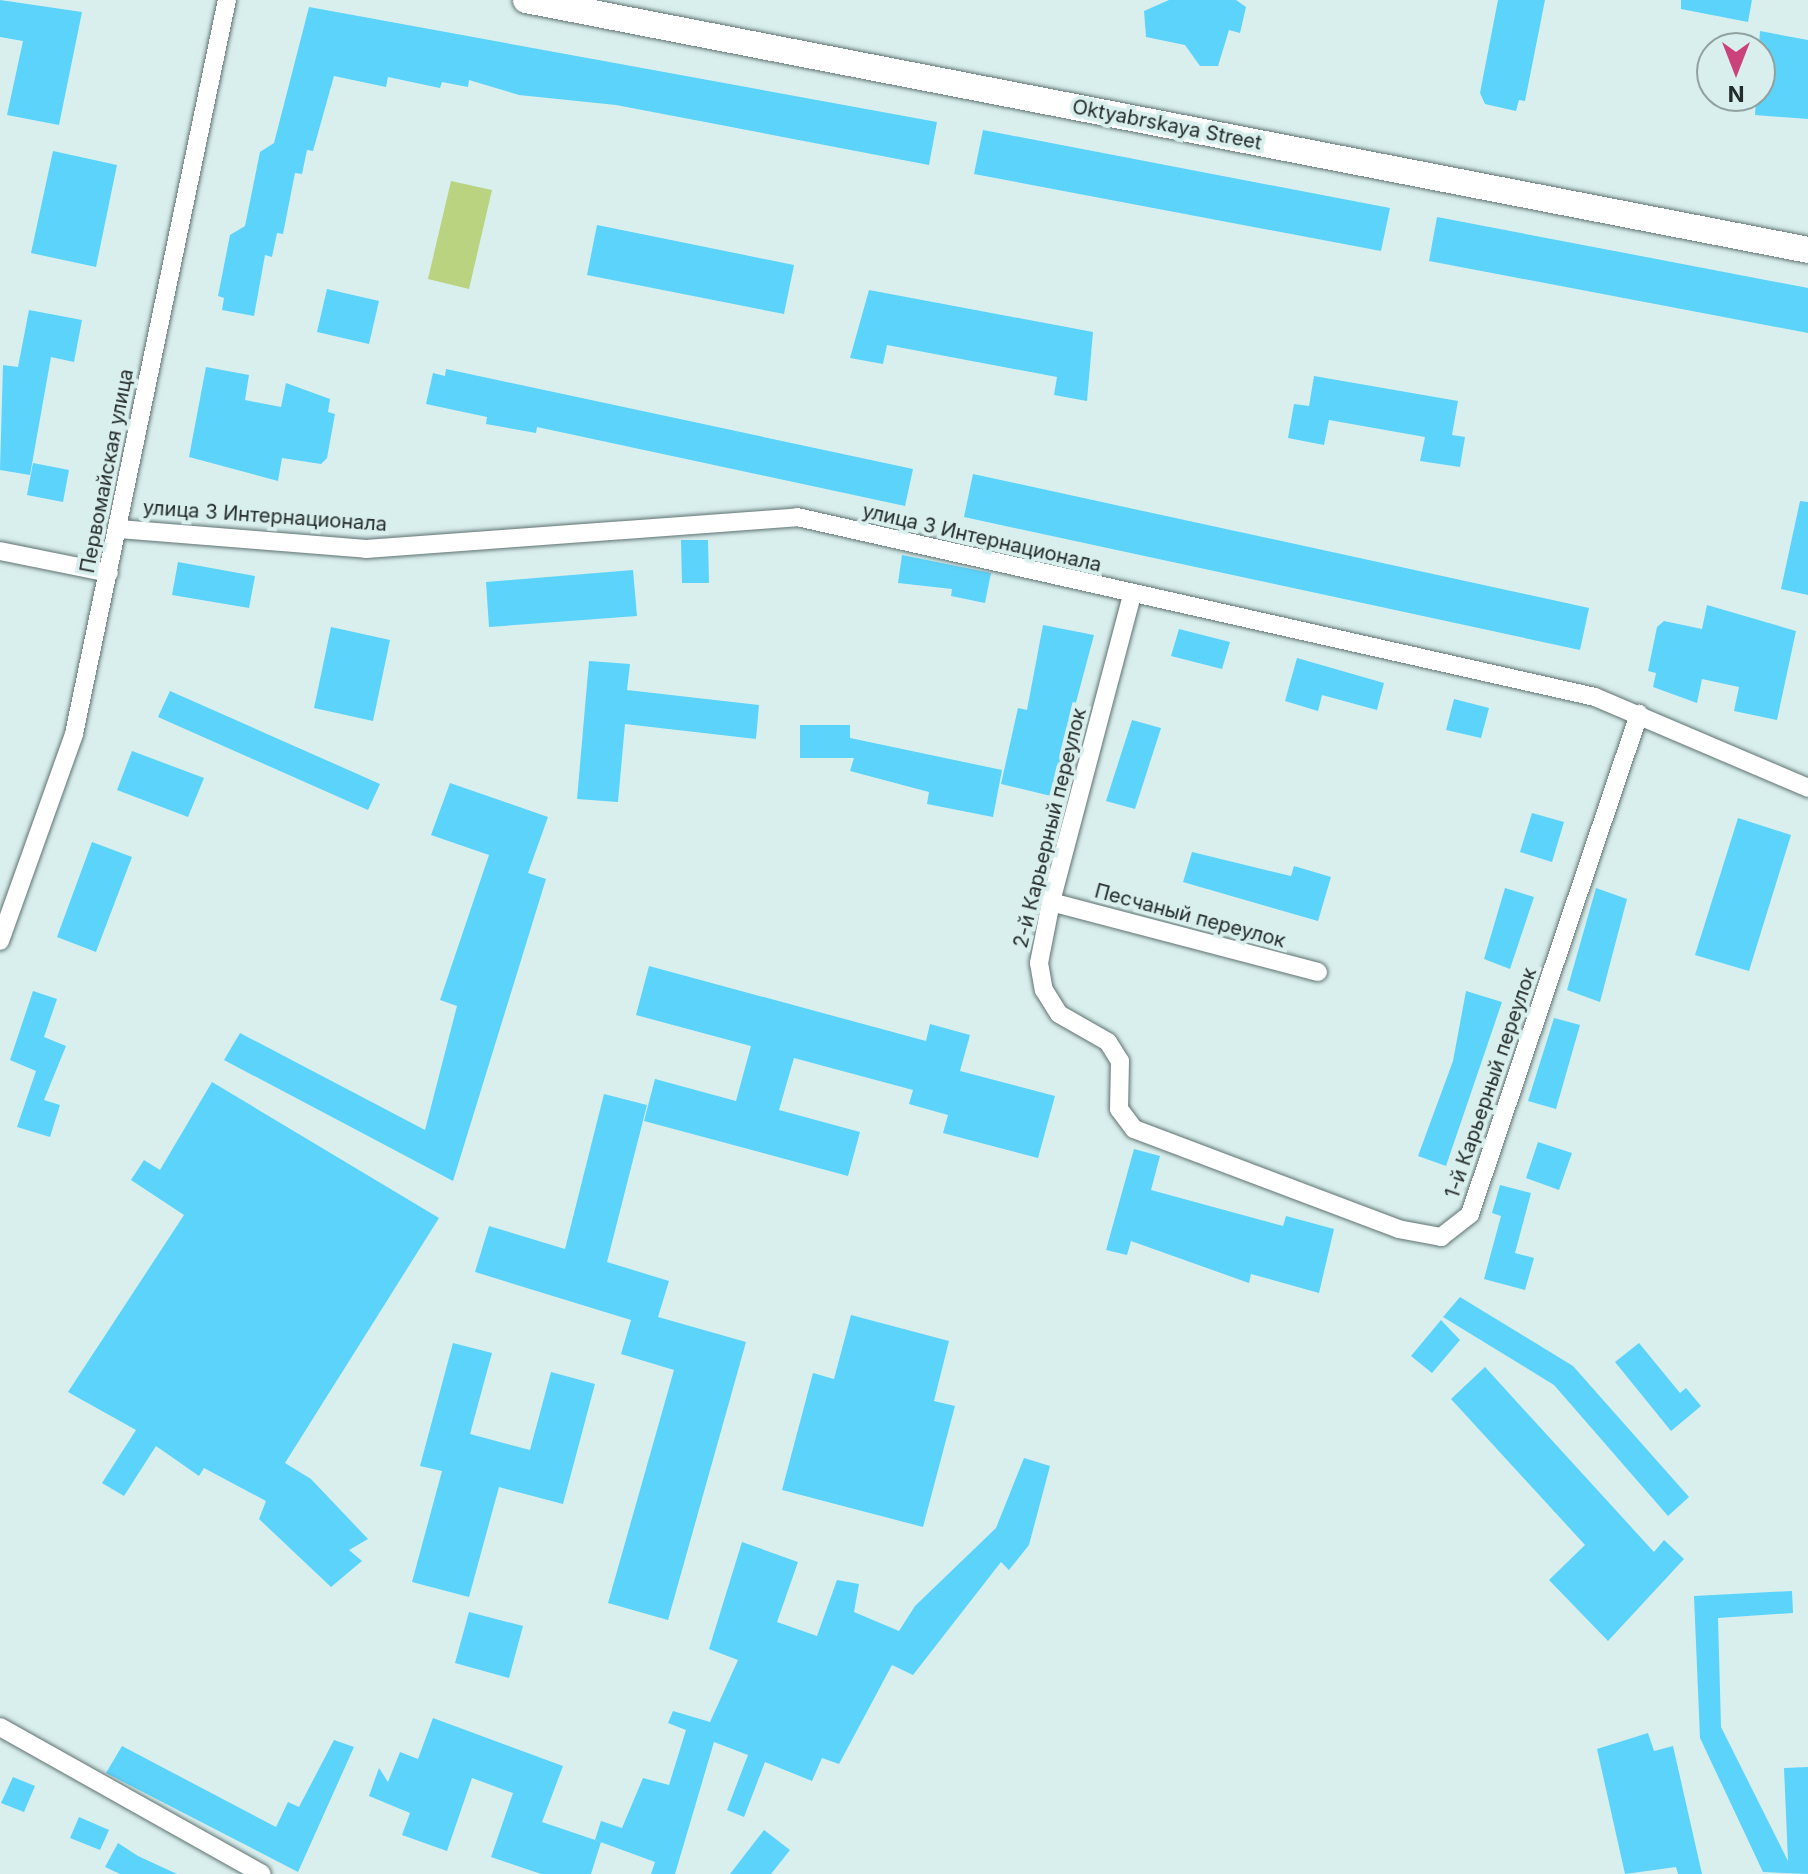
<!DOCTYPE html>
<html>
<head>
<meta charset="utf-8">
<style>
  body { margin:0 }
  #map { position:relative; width:1808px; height:1874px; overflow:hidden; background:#d9efed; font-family:Inter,sans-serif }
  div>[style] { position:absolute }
  .green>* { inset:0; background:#b9d380 }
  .building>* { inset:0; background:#5cd3fb }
  .roads { filter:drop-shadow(0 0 2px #5f7271) drop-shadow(0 0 2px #5f7271) }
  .street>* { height:18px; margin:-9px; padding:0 9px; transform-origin:9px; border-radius:9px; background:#fff }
  .secondary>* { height:26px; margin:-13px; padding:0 13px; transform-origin:13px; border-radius:13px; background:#fff }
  span { translate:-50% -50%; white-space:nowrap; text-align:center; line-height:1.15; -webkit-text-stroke:8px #d9efed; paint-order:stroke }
  .street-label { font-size:20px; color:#242c2b }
  .north { position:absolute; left:1696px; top:32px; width:80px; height:80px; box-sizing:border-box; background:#d9efed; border:2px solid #91a19f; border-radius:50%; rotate:180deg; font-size:22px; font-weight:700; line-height:32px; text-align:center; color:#242c2b }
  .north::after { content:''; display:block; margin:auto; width:28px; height:36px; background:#cb417b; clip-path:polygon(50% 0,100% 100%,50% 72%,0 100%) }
</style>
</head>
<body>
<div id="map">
  <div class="green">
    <i style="clip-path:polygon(451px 181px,492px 190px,469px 289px,428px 279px)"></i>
  </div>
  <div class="building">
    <i style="clip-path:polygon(0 0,82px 12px,59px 125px,7px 115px,23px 41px,0 37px)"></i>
    <i style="clip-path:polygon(1169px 0,1236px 0,1246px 7px,1240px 33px,1229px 30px,1218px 66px,1200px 66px,1185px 45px,1146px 37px,1144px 11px)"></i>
    <i style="clip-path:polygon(1498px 0,1545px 0,1525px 101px,1519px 100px,1516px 111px,1485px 104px,1480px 93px)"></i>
    <i style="clip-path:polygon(1681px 0,1752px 0,1748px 22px,1681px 9px)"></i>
    <i style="clip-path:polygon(309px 7px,937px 122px,929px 165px,616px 105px,519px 95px,469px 80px,468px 87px,442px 82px,440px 88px,388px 77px,386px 87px,334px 76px,313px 151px,307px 150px,302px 174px,295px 173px,283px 234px,277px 233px,272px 257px,265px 255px,254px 316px,222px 310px,224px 298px,218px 296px,230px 235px,245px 226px,260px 152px,274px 143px)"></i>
    <i style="clip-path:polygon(1760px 31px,1808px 40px,1808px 119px,1755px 115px)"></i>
    <i style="clip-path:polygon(983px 130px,1390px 208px,1381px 251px,974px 174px)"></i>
    <i style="clip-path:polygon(53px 151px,117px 165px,96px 267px,31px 253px)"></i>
    <i style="clip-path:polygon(1437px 217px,1808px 288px,1808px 333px,1429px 261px)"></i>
    <i style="clip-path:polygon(597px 225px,794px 265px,784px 314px,587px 275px)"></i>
    <i style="clip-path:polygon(327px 289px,379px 301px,369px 344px,317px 332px)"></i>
    <i style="clip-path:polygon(869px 290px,1093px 332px,1087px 401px,1054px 395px,1057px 377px,887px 345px,883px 364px,850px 358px)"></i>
    <i style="clip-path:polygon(29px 310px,82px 320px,74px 362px,51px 357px,30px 475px,0 470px,3px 365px,18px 367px)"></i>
    <i style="clip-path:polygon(206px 367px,249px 375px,245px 400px,281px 407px,286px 383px,330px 399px,328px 412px,335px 414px,327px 458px,321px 464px,282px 458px,278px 481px,189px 457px)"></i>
    <i style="clip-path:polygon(446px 369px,913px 469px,905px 506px,537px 427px,536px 433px,486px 424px,487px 417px,426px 404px,433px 373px,445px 376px)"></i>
    <i style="clip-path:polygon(1314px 376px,1458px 401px,1452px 435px,1465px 437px,1460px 467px,1420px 461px,1425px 437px,1329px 420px,1324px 445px,1288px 438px,1294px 404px,1309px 406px)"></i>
    <i style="clip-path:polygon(33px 463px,69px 470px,63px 502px,27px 495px)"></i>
    <i style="clip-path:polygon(973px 474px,1589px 608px,1580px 650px,964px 517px)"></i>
    <i style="clip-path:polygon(1800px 501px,1808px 502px,1808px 595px,1781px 589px)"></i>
    <i style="clip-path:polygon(681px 540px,708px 540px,709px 583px,682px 583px)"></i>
    <i style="clip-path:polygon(902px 555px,991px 573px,985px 603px,951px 596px,952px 589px,898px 583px)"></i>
    <i style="clip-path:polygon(178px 562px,255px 576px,249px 608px,172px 595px)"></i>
    <i style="clip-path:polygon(633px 570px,637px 616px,489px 627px,486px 582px)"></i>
    <i style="clip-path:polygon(1707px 605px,1796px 631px,1777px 720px,1734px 711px,1739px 687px,1702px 679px,1697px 703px,1653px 687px,1656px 673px,1648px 671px,1657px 627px,1664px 621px,1702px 629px)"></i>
    <i style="clip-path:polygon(1043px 625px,1094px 635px,1051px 796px,1001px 784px,1018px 708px,1027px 710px)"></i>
    <i style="clip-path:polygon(331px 627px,390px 640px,373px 721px,314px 708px)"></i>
    <i style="clip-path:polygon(1179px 629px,1230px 642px,1222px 669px,1171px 656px)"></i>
    <i style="clip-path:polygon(1297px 658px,1384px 683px,1377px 710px,1322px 695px,1318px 711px,1285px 701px)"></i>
    <i style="clip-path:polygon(589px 661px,630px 664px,627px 690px,759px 705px,756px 739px,625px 724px,618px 802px,577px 799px)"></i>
    <i style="clip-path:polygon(170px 691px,380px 784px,368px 810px,158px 717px)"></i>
    <i style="clip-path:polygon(1454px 699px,1489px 708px,1481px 738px,1446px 730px)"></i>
    <i style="clip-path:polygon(1132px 720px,1161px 728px,1135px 809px,1106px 801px)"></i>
    <i style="clip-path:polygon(800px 725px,850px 725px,850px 738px,1002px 770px,993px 817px,927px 804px,929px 792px,850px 771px,854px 758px,800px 758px)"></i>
    <i style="clip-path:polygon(132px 751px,204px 778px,188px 817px,117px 790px)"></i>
    <i style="clip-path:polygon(450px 783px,548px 817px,528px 873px,546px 879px,453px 1181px,224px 1060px,240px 1033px,425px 1130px,457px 1006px,440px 1000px,489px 855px,431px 835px)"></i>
    <i style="clip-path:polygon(1532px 813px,1564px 822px,1552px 862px,1520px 852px)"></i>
    <i style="clip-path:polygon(1738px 818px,1791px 835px,1749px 971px,1695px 955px)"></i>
    <i style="clip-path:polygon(92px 842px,132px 857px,96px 952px,57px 937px)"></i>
    <i style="clip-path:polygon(1192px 852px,1291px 876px,1294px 866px,1331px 877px,1318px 921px,1183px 882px)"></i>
    <i style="clip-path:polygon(1505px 888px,1534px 897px,1510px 969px,1484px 959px)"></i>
    <i style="clip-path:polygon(1596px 888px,1627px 899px,1600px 1002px,1567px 990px)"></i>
    <i style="clip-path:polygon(649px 966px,926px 1041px,930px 1024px,970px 1035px,960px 1071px,1055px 1096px,1038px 1158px,943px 1133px,948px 1115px,909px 1104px,913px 1090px,794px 1058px,779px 1110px,860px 1132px,848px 1176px,644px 1121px,655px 1079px,736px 1101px,751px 1046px,636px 1015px)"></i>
    <i style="clip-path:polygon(33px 991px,57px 999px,44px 1037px,66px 1046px,44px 1100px,60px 1105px,50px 1137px,17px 1127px,36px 1071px,10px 1060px)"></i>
    <i style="clip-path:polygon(1466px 991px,1502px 1002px,1446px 1166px,1418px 1156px,1453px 1061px)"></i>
    <i style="clip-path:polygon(1554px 1018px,1580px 1025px,1556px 1109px,1528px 1101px)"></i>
    <i style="clip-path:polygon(212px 1082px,439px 1218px,285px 1463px,311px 1479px,368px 1539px,349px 1550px,362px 1561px,331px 1587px,259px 1519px,266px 1501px,204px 1468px,199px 1476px,156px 1446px,124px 1496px,102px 1483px,136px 1430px,68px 1392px,184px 1215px,131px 1180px,144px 1160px,160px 1170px)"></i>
    <i style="clip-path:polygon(604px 1094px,647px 1105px,607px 1262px,669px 1281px,658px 1317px,746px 1342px,668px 1620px,608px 1603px,674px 1370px,621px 1354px,631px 1320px,475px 1272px,489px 1226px,565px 1249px)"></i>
    <i style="clip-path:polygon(1538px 1142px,1572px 1153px,1559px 1190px,1526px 1178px)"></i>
    <i style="clip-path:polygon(1134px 1149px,1160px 1156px,1151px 1190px,1283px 1226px,1286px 1216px,1334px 1229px,1319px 1293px,1251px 1274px,1249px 1283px,1131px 1241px,1127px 1255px,1106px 1250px)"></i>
    <i style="clip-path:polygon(1500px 1185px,1531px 1193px,1515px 1253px,1534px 1258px,1525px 1290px,1484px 1279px,1501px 1216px,1492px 1213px)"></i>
    <i style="clip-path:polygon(1460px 1297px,1573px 1366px,1689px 1497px,1668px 1516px,1554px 1385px,1443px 1317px)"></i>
    <i style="clip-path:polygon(851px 1315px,949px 1341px,934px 1401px,955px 1406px,923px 1527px,782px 1490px,813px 1373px,834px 1379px)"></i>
    <i style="clip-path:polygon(1441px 1320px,1460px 1340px,1432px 1373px,1411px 1356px)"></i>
    <i style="clip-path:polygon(453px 1343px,492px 1353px,470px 1434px,530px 1450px,551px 1372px,595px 1384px,563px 1504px,499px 1487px,469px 1597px,412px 1582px,442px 1471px,420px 1466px)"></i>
    <i style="clip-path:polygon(1639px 1343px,1680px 1393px,1686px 1388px,1701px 1406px,1671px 1431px,1615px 1362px)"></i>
    <i style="clip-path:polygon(1485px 1367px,1654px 1552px,1664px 1540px,1684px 1559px,1608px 1641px,1549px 1580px,1585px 1545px,1451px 1399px)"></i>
    <i style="clip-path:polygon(1024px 1458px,1050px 1466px,1029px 1545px,1009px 1570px,1001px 1562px,913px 1675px,892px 1665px,839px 1764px,822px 1758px,812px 1781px,765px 1762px,744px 1817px,727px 1810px,748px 1755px,714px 1742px,675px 1874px,651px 1874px,655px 1862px,595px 1840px,601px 1821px,622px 1828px,643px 1778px,669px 1785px,686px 1730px,668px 1723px,673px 1711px,710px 1722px,738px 1660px,709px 1649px,742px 1542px,798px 1562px,777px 1622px,817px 1636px,837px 1580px,859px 1584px,854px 1612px,899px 1631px,915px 1606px,996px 1528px)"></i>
    <i style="clip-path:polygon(1792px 1591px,1793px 1613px,1718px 1618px,1721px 1727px,1788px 1861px,1784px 1768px,1808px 1767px,1808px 1874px,1763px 1872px,1700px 1738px,1694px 1596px)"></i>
    <i style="clip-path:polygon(469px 1612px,523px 1626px,509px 1678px,455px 1663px)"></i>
    <i style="clip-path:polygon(433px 1718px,563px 1766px,542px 1822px,601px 1842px,591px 1874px,541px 1874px,491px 1857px,513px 1793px,472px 1778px,447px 1851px,402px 1835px,410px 1813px,369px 1796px,379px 1768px,388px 1782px,400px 1752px,418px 1759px)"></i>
    <i style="clip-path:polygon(1648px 1733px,1654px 1751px,1673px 1746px,1702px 1874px,1678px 1874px,1676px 1867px,1625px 1874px,1597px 1749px)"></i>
    <i style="clip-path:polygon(334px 1740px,354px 1747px,298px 1872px,106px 1773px,122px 1746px,276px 1827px,288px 1802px,299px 1807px)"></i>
    <i style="clip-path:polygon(13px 1777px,35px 1786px,24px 1812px,1px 1803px)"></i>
    <i style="clip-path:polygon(79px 1817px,109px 1830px,100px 1850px,70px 1838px)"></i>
    <i style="clip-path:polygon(764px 1830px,790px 1850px,771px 1874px,730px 1874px)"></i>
    <i style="clip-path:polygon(118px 1843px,138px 1856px,177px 1874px,120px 1874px,105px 1867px)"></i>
  </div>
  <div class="roads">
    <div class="street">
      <i style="left:119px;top:529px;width:248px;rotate:4.6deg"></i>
      <i style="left:366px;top:549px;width:432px;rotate:-4.2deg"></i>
      <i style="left:797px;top:517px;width:818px;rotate:12.71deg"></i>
      <i style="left:1595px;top:697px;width:232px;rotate:23.1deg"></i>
      <i style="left:0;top:551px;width:111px;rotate:11.4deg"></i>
      <i style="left:1132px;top:595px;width:318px;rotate:104.8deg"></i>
      <i style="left:1051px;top:902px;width:62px;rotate:101.1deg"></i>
      <i style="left:1039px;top:963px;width:27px;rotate:80deg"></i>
      <i style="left:1044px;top:990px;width:28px;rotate:58deg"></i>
      <i style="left:1059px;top:1014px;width:56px;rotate:29.7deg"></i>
      <i style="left:1108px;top:1042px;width:22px;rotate:58deg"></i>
      <i style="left:1120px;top:1061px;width:48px;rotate:91.2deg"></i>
      <i style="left:1119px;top:1109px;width:25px;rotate:53deg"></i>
      <i style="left:1134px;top:1129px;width:282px;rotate:20.7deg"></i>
      <i style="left:1398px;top:1229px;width:44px;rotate:10.5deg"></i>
      <i style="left:1441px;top:1237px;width:37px;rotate:-38deg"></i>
      <i style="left:1470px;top:1214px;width:528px;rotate:-71.32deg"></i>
      <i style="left:1051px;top:902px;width:276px;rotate:14.7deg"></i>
      <i style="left:0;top:941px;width:220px;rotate:-70.3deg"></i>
      <i style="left:74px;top:734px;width:750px;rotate:-78.23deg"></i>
      <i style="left:0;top:1727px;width:300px;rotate:29.3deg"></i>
    </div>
    <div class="secondary">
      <i style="left:526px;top:0;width:1306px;rotate:11.03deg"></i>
    </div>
  </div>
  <div class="street-label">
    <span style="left:1167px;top:125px;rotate:11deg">Oktyabrskaya Street</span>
    <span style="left:107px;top:471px;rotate:-79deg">Первомайская улица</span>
    <span style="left:265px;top:516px;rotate:4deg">улица 3 Интернационала</span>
    <span style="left:982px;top:538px;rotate:13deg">улица 3 Интернационала</span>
    <span style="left:1050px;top:828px;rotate:-76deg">2-й Карьерный переулок</span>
    <span style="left:1190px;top:916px;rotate:15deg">Песчаный переулок</span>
    <span style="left:1491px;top:1083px;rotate:-71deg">1-й Карьерный переулок</span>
  </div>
  <div class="north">N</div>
</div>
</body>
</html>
